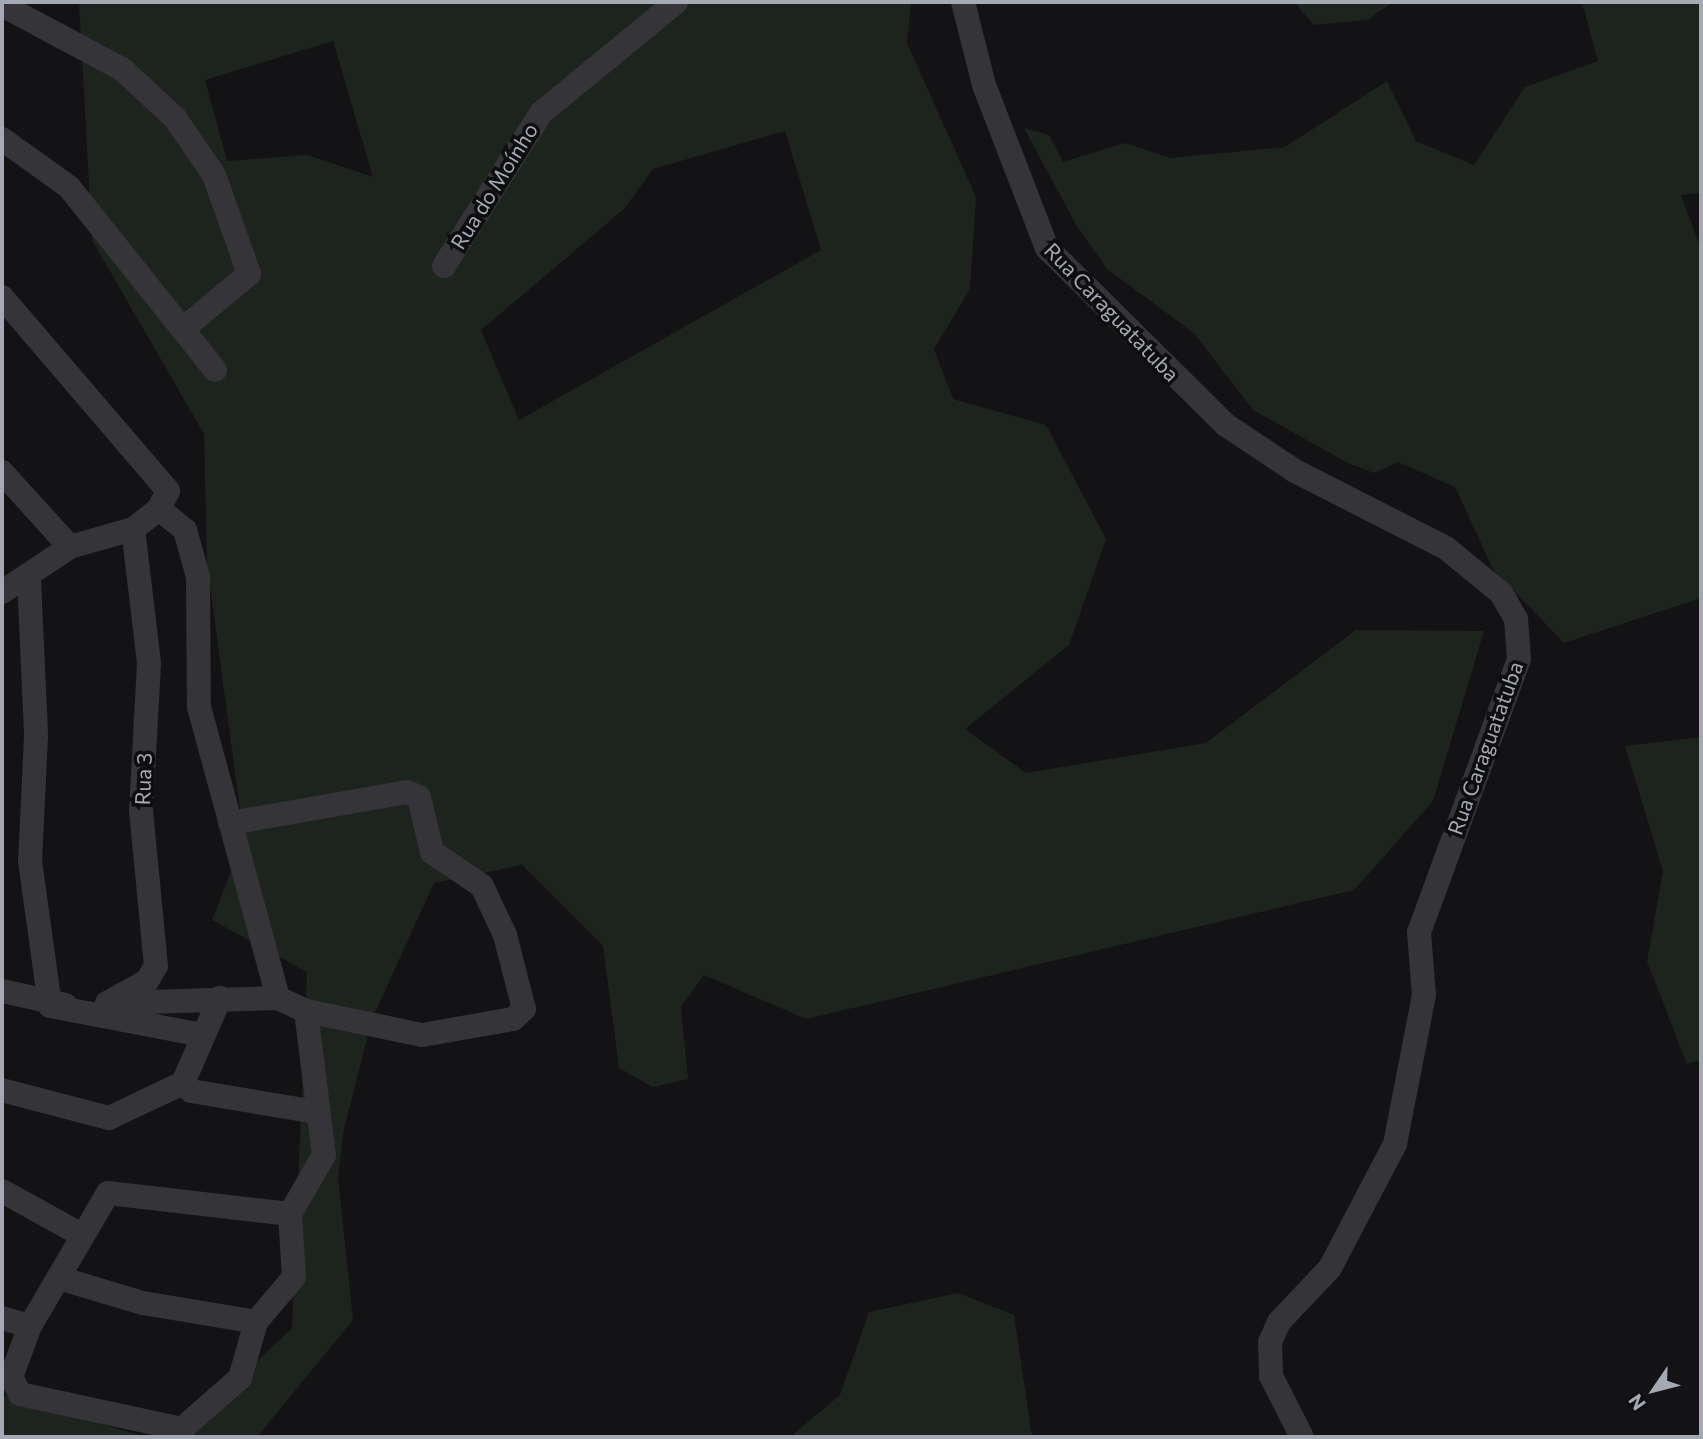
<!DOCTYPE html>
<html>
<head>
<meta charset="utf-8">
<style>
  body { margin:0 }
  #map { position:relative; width:1703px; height:1439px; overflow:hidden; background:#131214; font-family:Commissioner,sans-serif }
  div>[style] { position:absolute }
  .green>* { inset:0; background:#1d241e }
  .minor>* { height:24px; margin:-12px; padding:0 12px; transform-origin:12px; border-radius:12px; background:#343439 }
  span { translate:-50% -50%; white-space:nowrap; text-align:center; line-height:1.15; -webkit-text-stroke:7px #0e0e0f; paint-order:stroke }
  .street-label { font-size:21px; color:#a5a9b4 }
  .frame { position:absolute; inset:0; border:4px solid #a5a9b4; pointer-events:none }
  .north { position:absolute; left:1619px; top:1355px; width:70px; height:70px; -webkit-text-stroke:5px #0e0e0f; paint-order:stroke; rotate:235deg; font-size:19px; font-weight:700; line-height:28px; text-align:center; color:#a5a9b4 }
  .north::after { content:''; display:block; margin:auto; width:24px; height:32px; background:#a5a9b4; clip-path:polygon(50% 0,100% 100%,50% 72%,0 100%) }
</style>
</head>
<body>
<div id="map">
  <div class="green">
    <i style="clip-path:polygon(evenodd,79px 2px,911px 2px,907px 43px,976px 197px,970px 289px,934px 349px,953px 399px,1046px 425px,1106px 539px,1069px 645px,965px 729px,1026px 773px,1206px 743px,1356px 630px,1484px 631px,1433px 801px,1354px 890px,806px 1019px,704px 975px,681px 1007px,688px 1079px,653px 1087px,619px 1068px,603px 946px,522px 865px,434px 883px,372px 1019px,344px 1129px,338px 1176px,353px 1320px,257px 1437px,178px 1437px,292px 1328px,307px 972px,212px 920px,244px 839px,207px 564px,204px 434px,92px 240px,79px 2px,333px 41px,373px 177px,307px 155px,227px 161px,205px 80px,333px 41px,79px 2px,785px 131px,821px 250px,519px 420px,481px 330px,624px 209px,653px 169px,785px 131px)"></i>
    <i style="clip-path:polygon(1294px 2px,1393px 2px,1367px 20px,1314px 25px)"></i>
    <i style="clip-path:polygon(1582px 2px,1701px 2px,1701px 193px,1681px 195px,1701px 249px,1701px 598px,1564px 643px,1493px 569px,1455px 487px,1398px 462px,1374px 473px,1348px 463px,1253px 410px,1194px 333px,1107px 269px,1075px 223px,1024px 128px,1049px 135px,1063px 162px,1125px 143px,1170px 158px,1285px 147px,1387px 81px,1416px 141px,1474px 165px,1525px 87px,1598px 61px)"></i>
    <i style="clip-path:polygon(1701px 737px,1701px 1060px,1687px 1064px,1647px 961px,1663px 871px,1625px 746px)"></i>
    <i style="clip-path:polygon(958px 1293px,1014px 1315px,1032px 1437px,790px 1437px,840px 1395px,869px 1312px)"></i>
    <i style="clip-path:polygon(2px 1395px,146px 1437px,2px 1437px)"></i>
  </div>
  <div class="minor">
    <i style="left:963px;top:2px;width:86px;rotate:75.8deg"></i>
    <i style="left:984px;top:85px;width:175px;rotate:68.9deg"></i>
    <i style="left:1047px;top:248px;width:252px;rotate:44.7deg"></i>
    <i style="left:1226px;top:425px;width:83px;rotate:33.7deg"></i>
    <i style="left:1295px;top:471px;width:169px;rotate:27deg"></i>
    <i style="left:1446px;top:548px;width:71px;rotate:39.3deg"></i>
    <i style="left:1501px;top:593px;width:30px;rotate:60deg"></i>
    <i style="left:1516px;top:619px;width:40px;rotate:85.7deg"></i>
    <i style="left:1519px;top:659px;width:291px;rotate:110.1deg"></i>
    <i style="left:1419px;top:932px;width:63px;rotate:85.5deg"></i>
    <i style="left:1424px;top:995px;width:152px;rotate:101deg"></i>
    <i style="left:1395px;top:1144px;width:140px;rotate:117.7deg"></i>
    <i style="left:1330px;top:1268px;width:74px;rotate:133.4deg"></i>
    <i style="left:1279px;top:1322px;width:22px;rotate:114deg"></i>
    <i style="left:1270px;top:1342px;width:34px;rotate:88deg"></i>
    <i style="left:1271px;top:1376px;width:68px;rotate:63.1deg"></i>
    <i style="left:2px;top:5px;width:136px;rotate:28.1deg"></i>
    <i style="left:122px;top:69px;width:72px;rotate:42.8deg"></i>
    <i style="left:175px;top:118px;width:69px;rotate:55.6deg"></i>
    <i style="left:214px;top:175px;width:105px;rotate:70.5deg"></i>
    <i style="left:249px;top:274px;width:86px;rotate:140.2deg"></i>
    <i style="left:2px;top:139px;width:82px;rotate:35.6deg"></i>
    <i style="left:69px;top:187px;width:234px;rotate:51.4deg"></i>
    <i style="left:444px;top:266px;width:181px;rotate:-57.6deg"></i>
    <i style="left:541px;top:113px;width:175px;rotate:-39.4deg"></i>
    <i style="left:2px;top:297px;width:255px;rotate:49.4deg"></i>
    <i style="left:168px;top:491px;width:20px;rotate:117deg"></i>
    <i style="left:159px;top:509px;width:33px;rotate:142deg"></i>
    <i style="left:133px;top:529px;width:66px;rotate:164.1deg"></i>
    <i style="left:70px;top:547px;width:82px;rotate:146.5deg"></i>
    <i style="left:2px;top:472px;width:101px;rotate:47.8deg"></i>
    <i style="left:159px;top:509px;width:33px;rotate:39deg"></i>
    <i style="left:185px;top:530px;width:49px;rotate:74.5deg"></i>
    <i style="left:198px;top:577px;width:130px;rotate:89.6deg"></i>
    <i style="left:199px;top:707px;width:302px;rotate:74.8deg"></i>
    <i style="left:278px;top:998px;width:31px;rotate:25deg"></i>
    <i style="left:306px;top:1011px;width:145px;rotate:82.9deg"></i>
    <i style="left:324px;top:1155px;width:68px;rotate:120deg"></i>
    <i style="left:290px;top:1214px;width:63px;rotate:86.4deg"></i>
    <i style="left:294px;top:1277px;width:59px;rotate:130.2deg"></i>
    <i style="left:256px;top:1322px;width:58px;rotate:105.9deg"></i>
    <i style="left:240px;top:1378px;width:77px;rotate:138.7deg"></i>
    <i style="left:182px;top:1429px;width:8px;rotate:90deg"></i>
    <i style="left:29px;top:579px;width:157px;rotate:87.4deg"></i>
    <i style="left:36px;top:736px;width:125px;rotate:92.7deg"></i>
    <i style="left:30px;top:861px;width:146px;rotate:82.1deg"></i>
    <i style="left:50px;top:1006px;width:155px;rotate:10.8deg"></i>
    <i style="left:230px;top:823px;width:180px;rotate:-9.9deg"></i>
    <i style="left:407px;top:792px;width:13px;rotate:23deg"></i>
    <i style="left:419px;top:797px;width:57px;rotate:76.7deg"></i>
    <i style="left:432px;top:852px;width:60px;rotate:34.2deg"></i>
    <i style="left:482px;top:886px;width:54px;rotate:64.9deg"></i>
    <i style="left:505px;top:935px;width:76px;rotate:75.6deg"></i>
    <i style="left:524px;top:1009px;width:15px;rotate:138deg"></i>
    <i style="left:513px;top:1019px;width:92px;rotate:170deg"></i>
    <i style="left:422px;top:1035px;width:118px;rotate:-168.3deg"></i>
    <i style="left:2px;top:991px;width:65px;rotate:12.5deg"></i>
    <i style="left:107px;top:1003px;width:46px;rotate:-28.8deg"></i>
    <i style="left:147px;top:981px;width:17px;rotate:-59deg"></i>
    <i style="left:156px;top:966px;width:156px;rotate:-95.5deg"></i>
    <i style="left:141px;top:811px;width:148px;rotate:-86.9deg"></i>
    <i style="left:149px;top:663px;width:135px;rotate:-96.8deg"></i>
    <i style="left:112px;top:1003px;width:166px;rotate:-1.7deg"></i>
    <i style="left:183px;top:1083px;width:11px;rotate:45deg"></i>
    <i style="left:191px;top:1091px;width:127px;rotate:9.5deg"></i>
    <i style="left:183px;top:1083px;width:93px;rotate:-66.5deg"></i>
    <i style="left:2px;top:1090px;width:111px;rotate:14.7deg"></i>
    <i style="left:109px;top:1118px;width:82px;rotate:-25.3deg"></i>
    <i style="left:2px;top:1191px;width:89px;rotate:28.9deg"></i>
    <i style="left:59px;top:1278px;width:88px;rotate:16.6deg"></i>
    <i style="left:143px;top:1303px;width:115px;rotate:9.5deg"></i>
    <i style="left:2px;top:1318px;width:29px;rotate:16deg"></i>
    <i style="left:182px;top:1429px;width:166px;rotate:-167.8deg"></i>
    <i style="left:20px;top:1394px;width:19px;rotate:-118deg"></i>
    <i style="left:11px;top:1377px;width:54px;rotate:-69.6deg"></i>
    <i style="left:30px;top:1326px;width:154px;rotate:-59.6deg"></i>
    <i style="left:108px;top:1193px;width:183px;rotate:6.6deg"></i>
  </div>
  <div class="street-label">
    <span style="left:494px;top:186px;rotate:-58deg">Rua do Moínho</span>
    <span style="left:1112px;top:312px;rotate:46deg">Rua Caraguatatuba</span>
    <span style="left:1485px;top:748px;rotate:-70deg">Rua Caraguatatuba</span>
    <span style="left:143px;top:779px;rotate:-88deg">Rua 3</span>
  </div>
  <div class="frame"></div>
  <div class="north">N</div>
</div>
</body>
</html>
